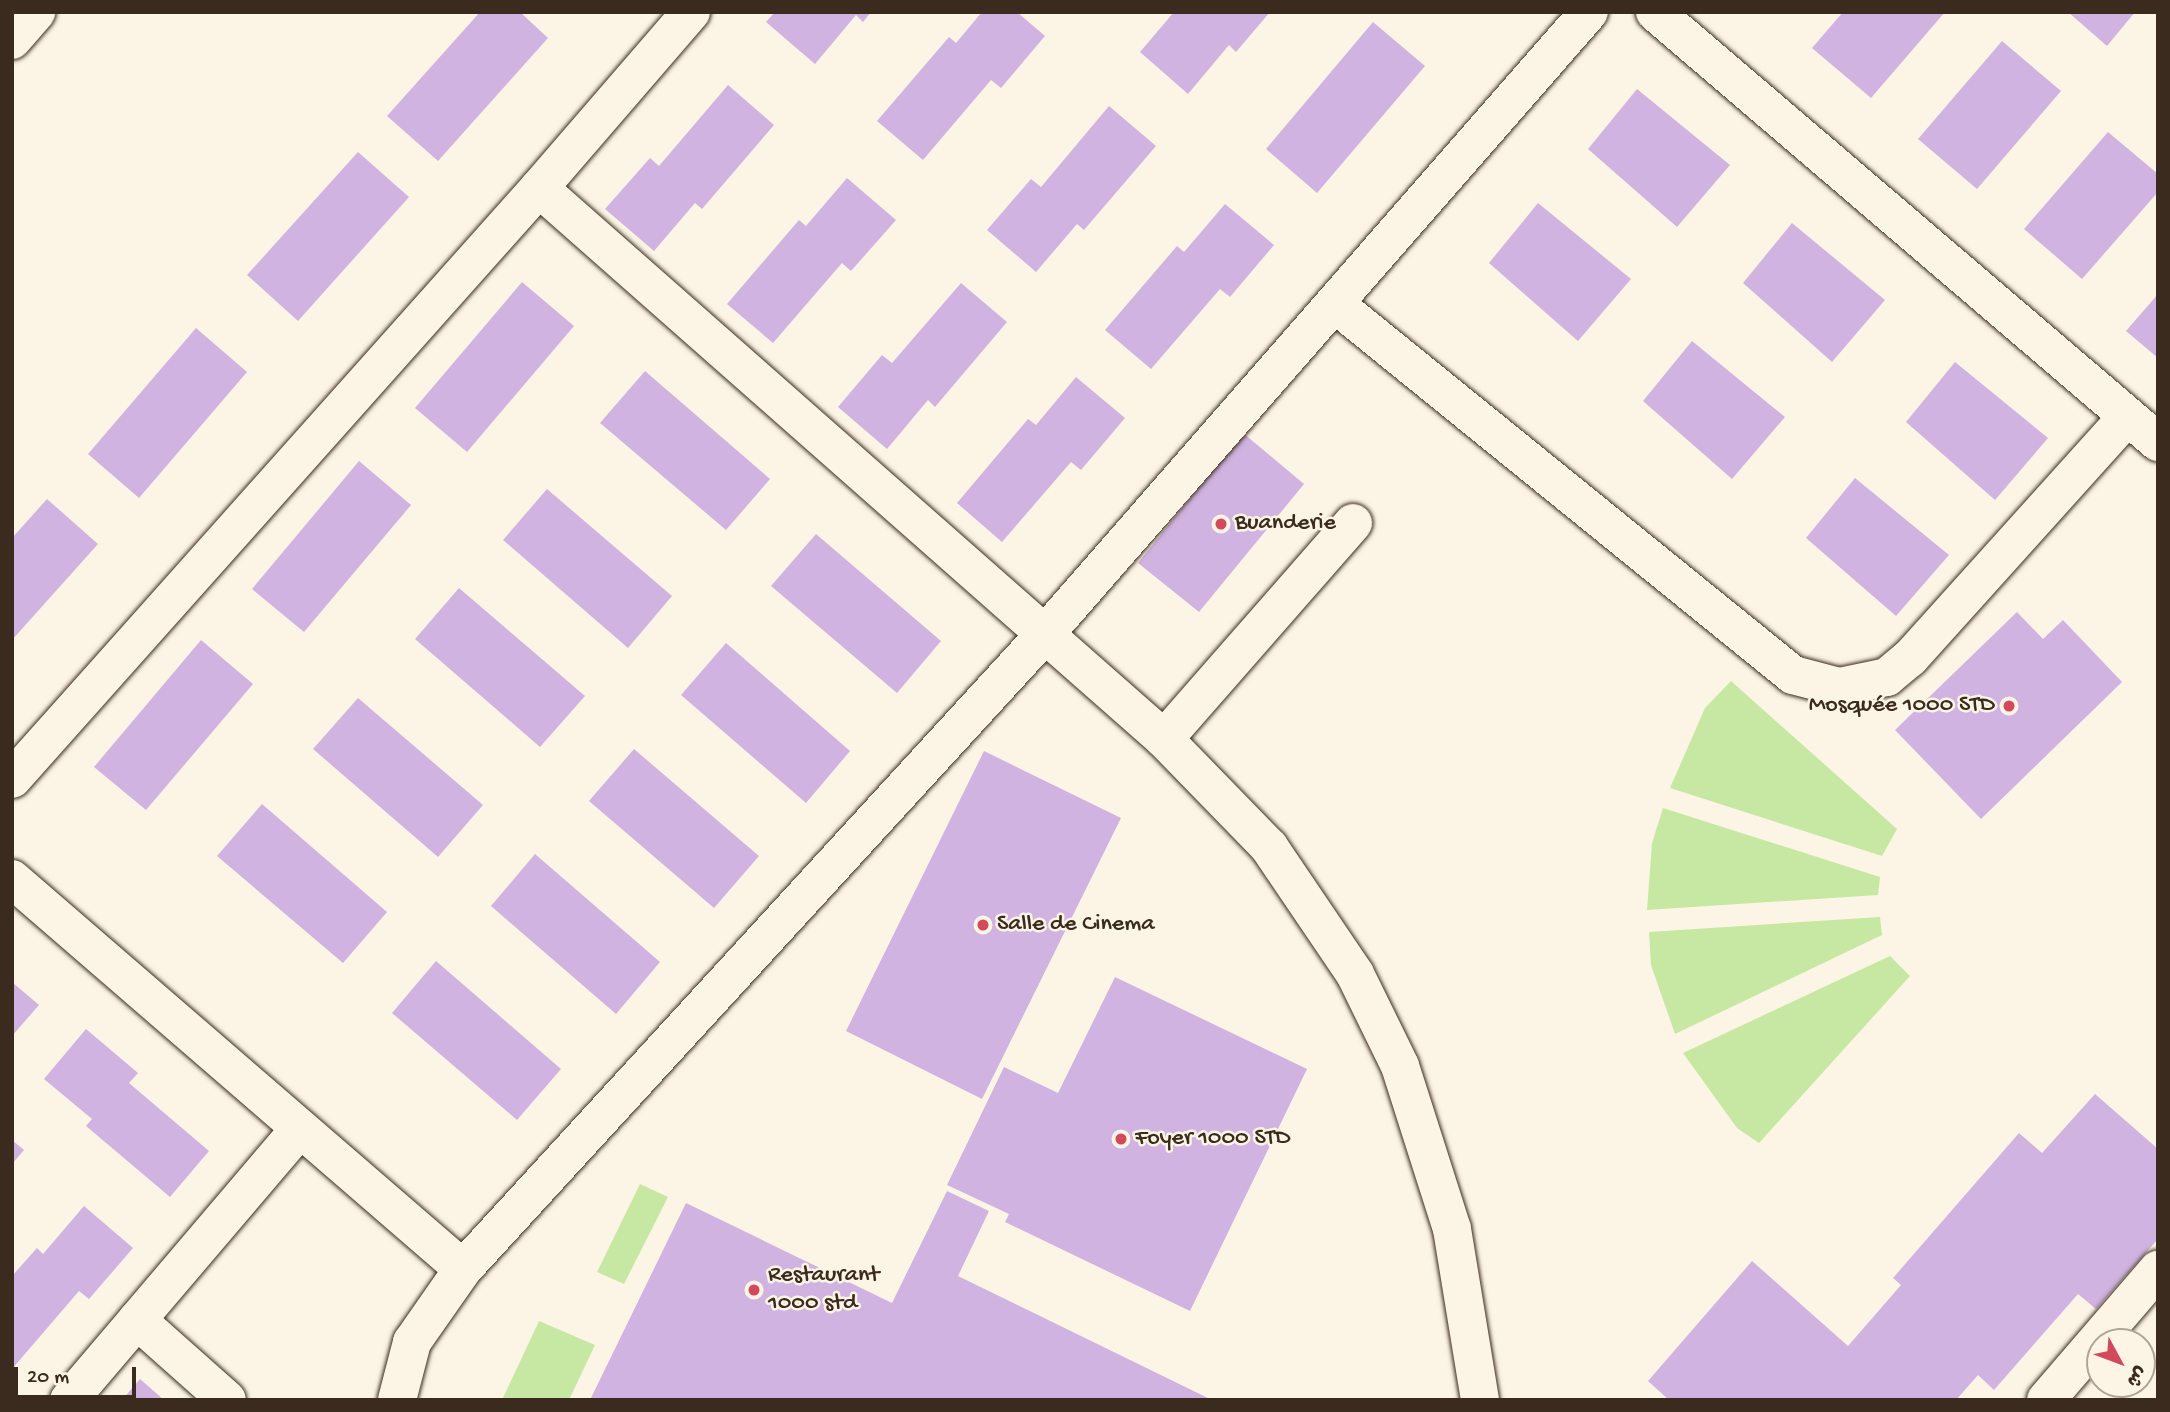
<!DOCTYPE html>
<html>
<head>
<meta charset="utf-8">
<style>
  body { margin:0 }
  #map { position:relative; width:2170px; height:1412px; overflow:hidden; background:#fcf5e5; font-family:"Gochi Hand","Playpen Sans Arabic",sans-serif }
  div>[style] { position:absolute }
  .green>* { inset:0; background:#c6e8a2 }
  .building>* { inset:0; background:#d0b3e0 }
  .roads { filter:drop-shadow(0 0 2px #3b2a1e) drop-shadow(0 0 2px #3b2a1e) }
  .minor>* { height:38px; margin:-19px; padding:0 19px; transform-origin:19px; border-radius:19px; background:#fcf5e5 }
  .tertiary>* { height:38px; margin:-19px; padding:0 19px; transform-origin:19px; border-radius:19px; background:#fcf5e5 }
  .dots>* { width:19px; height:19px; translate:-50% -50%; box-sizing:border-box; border:4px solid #fcf5e5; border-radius:50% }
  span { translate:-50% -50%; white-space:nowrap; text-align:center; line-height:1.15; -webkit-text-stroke:5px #fcf5e5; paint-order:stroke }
  .poi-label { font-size:24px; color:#3b2a1e }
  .left { translate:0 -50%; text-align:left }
  .right { translate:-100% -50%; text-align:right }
  .frame { position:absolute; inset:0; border:14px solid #3b2a1e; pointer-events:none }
  .north { position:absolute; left:2086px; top:1328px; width:70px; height:70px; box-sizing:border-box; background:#fcf5e5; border:2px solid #afa495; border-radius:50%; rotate:131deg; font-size:19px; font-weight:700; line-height:28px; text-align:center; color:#3b2a1e }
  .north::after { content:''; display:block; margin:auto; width:24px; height:32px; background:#d1495b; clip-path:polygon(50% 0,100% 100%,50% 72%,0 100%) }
  .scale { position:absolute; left:14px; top:1367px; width:122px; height:32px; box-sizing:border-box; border:4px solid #3b2a1e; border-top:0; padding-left:9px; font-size:21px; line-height:24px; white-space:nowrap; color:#3b2a1e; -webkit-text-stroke:5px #fcf5e5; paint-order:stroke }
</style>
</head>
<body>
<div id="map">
  <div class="green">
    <i style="clip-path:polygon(1731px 681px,1897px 829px,1882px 856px,1670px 788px,1705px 708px)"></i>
    <i style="clip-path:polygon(1663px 808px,1880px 877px,1878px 895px,1647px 910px,1652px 843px)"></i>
    <i style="clip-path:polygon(1880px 917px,1882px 935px,1675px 1034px,1651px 965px,1649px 932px)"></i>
    <i style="clip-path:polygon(1890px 956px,1910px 976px,1759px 1143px,1737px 1128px,1683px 1053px)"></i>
    <i style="clip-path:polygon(640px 1184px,668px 1197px,624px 1284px,597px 1272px)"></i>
    <i style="clip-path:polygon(539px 1321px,595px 1345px,569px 1400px,502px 1400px)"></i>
  </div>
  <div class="building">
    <i style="clip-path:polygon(480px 12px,520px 12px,548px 38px,438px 161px,387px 116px)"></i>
    <i style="clip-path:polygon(775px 12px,871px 12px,863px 22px,856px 15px,815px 64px,766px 22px)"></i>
    <i style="clip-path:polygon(982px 12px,1017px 12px,1045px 36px,1001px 88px,991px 80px,923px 160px,877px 121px,949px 37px,956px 43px)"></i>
    <i style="clip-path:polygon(1174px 12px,1270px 12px,1236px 52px,1229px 45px,1188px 94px,1140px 52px)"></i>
    <i style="clip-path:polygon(1843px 12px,1945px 12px,1871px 98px,1812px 48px)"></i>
    <i style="clip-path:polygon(2068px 12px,2135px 12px,2107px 46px)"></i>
    <i style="clip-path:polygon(1373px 22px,1425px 66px,1317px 193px,1266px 149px)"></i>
    <i style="clip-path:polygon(2002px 41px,2061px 91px,1977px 189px,1918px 139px)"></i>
    <i style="clip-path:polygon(728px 85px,774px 125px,702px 209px,695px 203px,654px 251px,605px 209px,650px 158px,659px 166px)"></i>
    <i style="clip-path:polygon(1637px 89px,1730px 165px,1677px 227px,1588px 149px)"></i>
    <i style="clip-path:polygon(1109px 106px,1156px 146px,1084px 230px,1077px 224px,1036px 272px,987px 230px,1031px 179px,1041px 187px)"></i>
    <i style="clip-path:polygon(2108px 132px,2158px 174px,2158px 192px,2082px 279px,2024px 229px)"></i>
    <i style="clip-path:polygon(358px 152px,409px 197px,298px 321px,247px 275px)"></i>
    <i style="clip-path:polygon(847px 178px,896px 220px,851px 271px,842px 263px,773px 343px,727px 304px,799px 220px,806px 226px)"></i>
    <i style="clip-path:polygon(1538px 203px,1631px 279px,1578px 341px,1489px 263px)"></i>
    <i style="clip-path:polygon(1225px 204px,1274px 245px,1230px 297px,1220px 289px,1151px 369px,1105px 330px,1177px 246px,1184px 252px)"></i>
    <i style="clip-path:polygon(1792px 223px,1885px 300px,1832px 362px,1743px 283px)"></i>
    <i style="clip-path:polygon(522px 282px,574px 326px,467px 452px,415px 408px)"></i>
    <i style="clip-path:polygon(961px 283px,1007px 322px,935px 407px,928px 400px,887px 449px,838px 407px,882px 355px,892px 363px)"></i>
    <i style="clip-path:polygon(2158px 294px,2158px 358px,2126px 331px)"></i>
    <i style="clip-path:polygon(196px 328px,247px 372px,139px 498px,88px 454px)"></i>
    <i style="clip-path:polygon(1692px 341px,1785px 417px,1732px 479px,1643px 401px)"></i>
    <i style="clip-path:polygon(1955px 362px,2048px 438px,1995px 500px,1906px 422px)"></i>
    <i style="clip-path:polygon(645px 371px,770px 479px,726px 530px,600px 423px)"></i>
    <i style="clip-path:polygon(1076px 377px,1125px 418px,1081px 470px,1071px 462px,1002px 542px,957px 503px,1028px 419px,1036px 425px)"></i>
    <i style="clip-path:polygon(1243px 433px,1304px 484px,1199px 612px,1138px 563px)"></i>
    <i style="clip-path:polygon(359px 461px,411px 505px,304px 632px,252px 589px)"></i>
    <i style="clip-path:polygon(1855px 478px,1949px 555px,1896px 616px,1806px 538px)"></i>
    <i style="clip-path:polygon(547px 489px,672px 596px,628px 648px,503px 540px)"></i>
    <i style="clip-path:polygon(47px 499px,98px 544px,12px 640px,12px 538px)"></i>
    <i style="clip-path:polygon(816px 534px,941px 641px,897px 693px,771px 586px)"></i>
    <i style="clip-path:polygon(459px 588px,585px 696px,540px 747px,415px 639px)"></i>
    <i style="clip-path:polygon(2017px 612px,2043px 639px,2063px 620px,2122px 682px,1981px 819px,1895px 730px)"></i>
    <i style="clip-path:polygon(201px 640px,253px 684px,146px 810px,94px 767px)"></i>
    <i style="clip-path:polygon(726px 643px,850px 751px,806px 803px,681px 695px)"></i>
    <i style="clip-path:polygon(358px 698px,483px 805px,438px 857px,313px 749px)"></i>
    <i style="clip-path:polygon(634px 749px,759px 856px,714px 908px,589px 801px)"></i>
    <i style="clip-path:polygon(984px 751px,1121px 818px,982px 1099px,846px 1031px)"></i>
    <i style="clip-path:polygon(262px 804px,387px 912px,343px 963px,217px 856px)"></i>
    <i style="clip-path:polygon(535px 854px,660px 962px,616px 1014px,491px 906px)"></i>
    <i style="clip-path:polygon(436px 961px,561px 1069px,517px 1120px,392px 1013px)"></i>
    <i style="clip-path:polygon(1115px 977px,1307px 1069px,1190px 1311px,1005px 1222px,1009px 1214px,947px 1185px,1004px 1067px,1058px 1093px)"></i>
    <i style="clip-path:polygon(12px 982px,39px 1005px,12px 1036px)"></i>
    <i style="clip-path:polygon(86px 1029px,138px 1073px,129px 1083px,209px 1151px,170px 1197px,86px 1126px,92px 1119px,44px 1079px)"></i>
    <i style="clip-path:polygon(2095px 1094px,2158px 1149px,2158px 1239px,2096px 1309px,2078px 1294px,1994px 1390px,1978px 1375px,1956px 1400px,1669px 1400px,1648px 1381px,1752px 1261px,1848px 1346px,1901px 1285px,1893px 1278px,2019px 1133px,2042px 1153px)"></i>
    <i style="clip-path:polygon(12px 1140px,24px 1150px,12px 1164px)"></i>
    <i style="clip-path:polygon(947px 1191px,989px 1211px,958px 1276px,1212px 1400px,590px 1400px,686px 1203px,892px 1303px)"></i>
    <i style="clip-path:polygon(84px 1206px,133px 1248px,89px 1299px,79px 1291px,12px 1369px,12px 1276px,37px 1248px,43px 1254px)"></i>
    <i style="clip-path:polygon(140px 1379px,164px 1400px,122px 1400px)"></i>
  </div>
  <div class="roads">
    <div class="minor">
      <i style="left:691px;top:12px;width:233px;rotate:130.8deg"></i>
      <i style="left:539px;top:188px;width:833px;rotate:41.4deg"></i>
      <i style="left:1164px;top:739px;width:151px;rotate:45.8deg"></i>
      <i style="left:1269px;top:847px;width:153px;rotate:55.9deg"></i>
      <i style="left:1355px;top:974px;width:102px;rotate:63.9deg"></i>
      <i style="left:1400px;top:1066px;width:171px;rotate:72.3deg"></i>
      <i style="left:1452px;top:1229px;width:173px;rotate:80.7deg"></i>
      <i style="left:1655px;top:12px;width:662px;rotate:40.53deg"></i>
      <i style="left:1335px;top:304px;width:589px;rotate:39.01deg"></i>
      <i style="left:1793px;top:675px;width:48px;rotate:14.6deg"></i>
      <i style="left:1839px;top:687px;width:49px;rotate:-11.8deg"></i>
      <i style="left:1887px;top:677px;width:30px;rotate:-40deg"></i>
      <i style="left:1910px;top:658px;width:324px;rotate:-48deg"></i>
      <i style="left:1164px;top:739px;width:287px;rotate:-48.8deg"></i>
      <i style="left:12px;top:779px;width:792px;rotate:-48.28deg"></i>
      <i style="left:12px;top:879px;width:596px;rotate:40.85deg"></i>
      <i style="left:137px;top:1320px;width:248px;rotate:-49.6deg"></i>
      <i style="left:69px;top:1400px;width:105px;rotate:-49.6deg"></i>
      <i style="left:137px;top:1320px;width:120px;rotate:41.6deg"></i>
      <i style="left:397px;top:1400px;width:60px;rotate:-75.5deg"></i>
      <i style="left:412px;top:1342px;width:89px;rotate:-55.1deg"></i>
      <i style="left:463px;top:1269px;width:861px;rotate:-47.49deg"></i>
      <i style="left:1045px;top:634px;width:826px;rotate:-48.83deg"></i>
      <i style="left:2046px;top:1400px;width:172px;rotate:-49.3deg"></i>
    </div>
    <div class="tertiary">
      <i style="left:12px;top:40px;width:37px;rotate:-49deg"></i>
    </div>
  </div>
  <div class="dots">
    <i style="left:1221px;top:524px;background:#d1495b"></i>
    <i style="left:2009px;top:706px;background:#d1495b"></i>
    <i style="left:983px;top:925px;background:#d1495b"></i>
    <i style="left:1121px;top:1139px;background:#d1495b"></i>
    <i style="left:754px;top:1290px;background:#d1495b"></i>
  </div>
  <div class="poi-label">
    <span class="left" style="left:1235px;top:524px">Buanderie</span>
    <span class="right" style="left:1995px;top:706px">Mosquée 1000 STD</span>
    <span class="left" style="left:997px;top:925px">Salle de Cinema</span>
    <span class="left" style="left:1135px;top:1139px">Foyer 1000 STD</span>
    <span class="left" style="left:768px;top:1290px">Restaurant<br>1000 std</span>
  </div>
  <div class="frame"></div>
  <div class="north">ش</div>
  <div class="scale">20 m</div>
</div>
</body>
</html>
